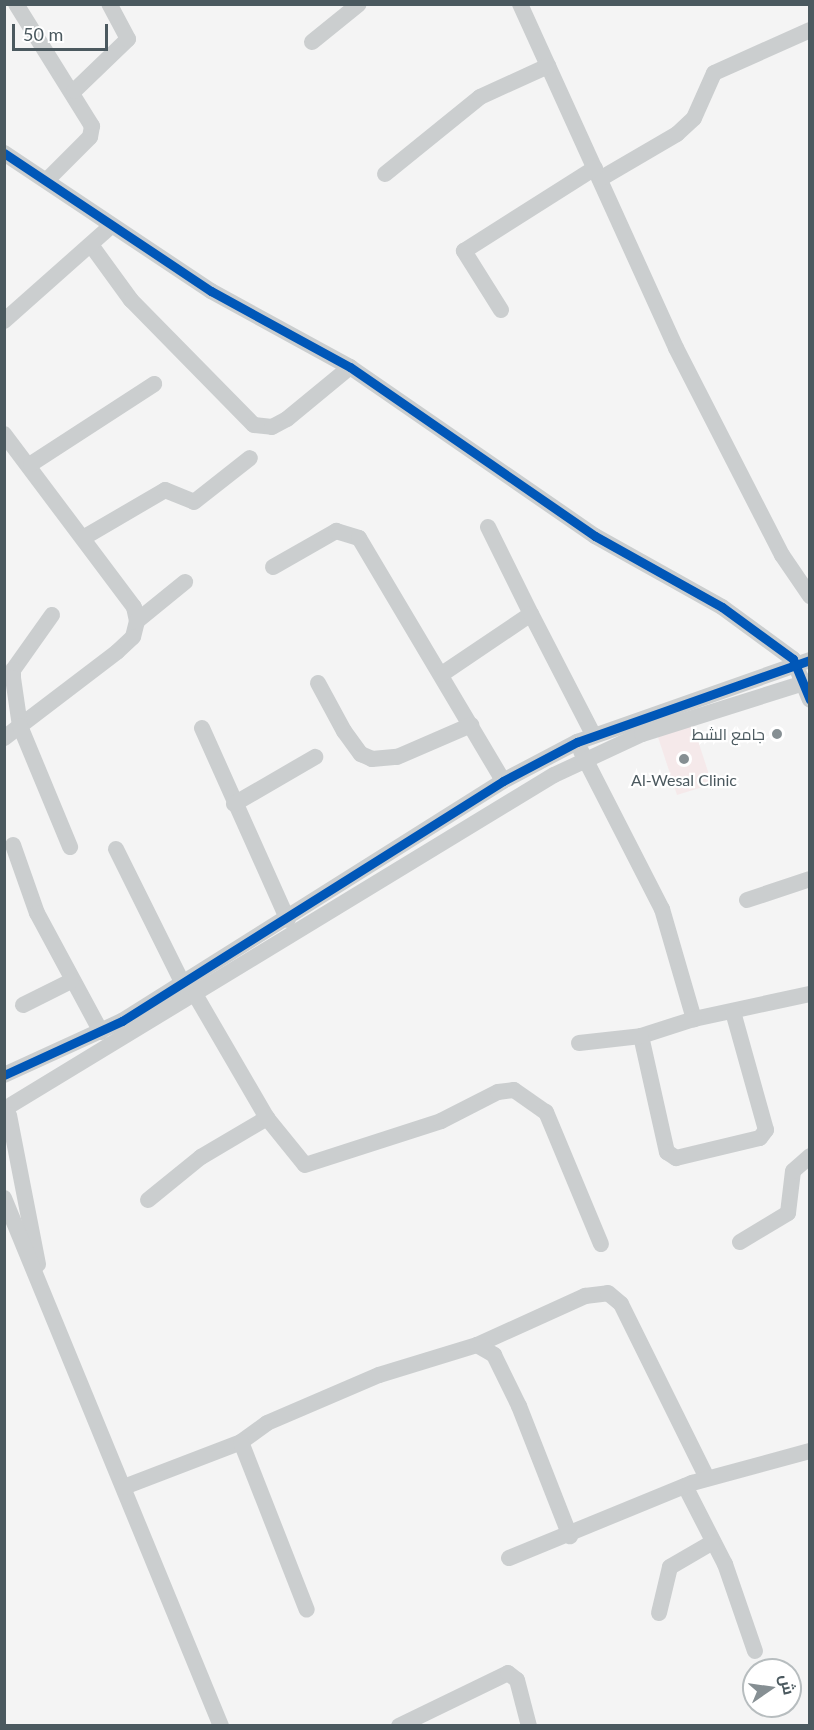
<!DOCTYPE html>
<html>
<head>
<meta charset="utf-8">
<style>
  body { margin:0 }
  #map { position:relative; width:814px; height:1730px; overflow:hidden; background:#f4f4f4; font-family:Lato,Cairo,sans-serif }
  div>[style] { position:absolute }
  .medical>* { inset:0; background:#f5e9ea }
  .minor>* { height:16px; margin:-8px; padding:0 8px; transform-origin:8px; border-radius:8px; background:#cbcecf }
  .cycleway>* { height:9px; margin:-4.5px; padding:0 4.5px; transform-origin:4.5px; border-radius:4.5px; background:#0057b8 }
  .dots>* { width:16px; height:16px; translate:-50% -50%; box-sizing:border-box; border:3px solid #fff; border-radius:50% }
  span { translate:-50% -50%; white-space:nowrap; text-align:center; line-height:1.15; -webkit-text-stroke:4.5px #fff; paint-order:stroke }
  .poi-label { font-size:16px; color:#4b595f }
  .right { translate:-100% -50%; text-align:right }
  .frame { position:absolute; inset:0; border:6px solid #4b595f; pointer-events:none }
  .north { position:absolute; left:742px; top:1658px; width:60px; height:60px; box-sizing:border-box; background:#fff; border:2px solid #b7bdbf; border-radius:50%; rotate:77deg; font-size:16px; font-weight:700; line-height:24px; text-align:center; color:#4b595f }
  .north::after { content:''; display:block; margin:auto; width:21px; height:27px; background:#868f93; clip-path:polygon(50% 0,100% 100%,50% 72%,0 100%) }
  .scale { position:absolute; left:12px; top:24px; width:96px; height:27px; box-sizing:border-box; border:3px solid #4b595f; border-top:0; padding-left:8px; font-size:18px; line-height:21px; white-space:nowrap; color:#4b595f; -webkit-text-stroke:4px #fff; paint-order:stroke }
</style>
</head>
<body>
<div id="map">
  <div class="medical">
    <i style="clip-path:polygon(692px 722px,712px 784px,677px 795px,657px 734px)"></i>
  </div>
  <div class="minor">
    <i style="left:16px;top:4px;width:144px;rotate:58.1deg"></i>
    <i style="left:92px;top:126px;width:11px;rotate:100deg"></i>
    <i style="left:90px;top:137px;width:59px;rotate:135deg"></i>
    <i style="left:520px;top:4px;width:378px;rotate:65.6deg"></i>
    <i style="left:676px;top:348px;width:233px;rotate:62.9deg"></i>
    <i style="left:782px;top:555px;width:50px;rotate:55.7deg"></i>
    <i style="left:312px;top:42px;width:60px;rotate:-39deg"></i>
    <i style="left:74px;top:91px;width:75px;rotate:-43.9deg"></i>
    <i style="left:128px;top:39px;width:40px;rotate:-118deg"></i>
    <i style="left:4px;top:153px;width:249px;rotate:33.7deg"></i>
    <i style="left:211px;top:291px;width:158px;rotate:28.7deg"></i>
    <i style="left:350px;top:367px;width:298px;rotate:34.6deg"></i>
    <i style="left:595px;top:536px;width:145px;rotate:29.2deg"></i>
    <i style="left:722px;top:607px;width:88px;rotate:36.2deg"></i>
    <i style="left:793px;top:659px;width:44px;rotate:67.5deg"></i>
    <i style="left:385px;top:174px;width:122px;rotate:-39deg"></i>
    <i style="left:480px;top:97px;width:75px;rotate:-24.5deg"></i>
    <i style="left:600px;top:179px;width:89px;rotate:-30.3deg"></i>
    <i style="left:677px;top:134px;width:23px;rotate:-43deg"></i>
    <i style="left:694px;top:118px;width:49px;rotate:-66deg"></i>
    <i style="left:714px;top:73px;width:105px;rotate:-24.1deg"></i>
    <i style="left:91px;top:245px;width:68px;rotate:54deg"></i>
    <i style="left:131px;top:300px;width:175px;rotate:45.5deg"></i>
    <i style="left:254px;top:425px;width:18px;rotate:6deg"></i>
    <i style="left:272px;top:427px;width:17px;rotate:-28deg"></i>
    <i style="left:287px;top:419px;width:82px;rotate:-39.5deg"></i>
    <i style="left:501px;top:310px;width:70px;rotate:-122.1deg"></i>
    <i style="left:464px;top:251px;width:155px;rotate:-32.4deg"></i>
    <i style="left:4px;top:321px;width:142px;rotate:-41.6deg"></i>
    <i style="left:4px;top:434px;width:216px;rotate:53.1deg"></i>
    <i style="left:134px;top:607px;width:14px;rotate:78deg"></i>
    <i style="left:137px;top:621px;width:16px;rotate:104deg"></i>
    <i style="left:133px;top:637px;width:22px;rotate:137deg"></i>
    <i style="left:117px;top:652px;width:142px;rotate:142.7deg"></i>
    <i style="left:31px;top:464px;width:147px;rotate:-33deg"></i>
    <i style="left:488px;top:527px;width:97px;rotate:63.7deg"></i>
    <i style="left:83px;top:538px;width:95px;rotate:-30.3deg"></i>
    <i style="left:165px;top:490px;width:31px;rotate:22deg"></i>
    <i style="left:194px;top:502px;width:71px;rotate:-38.2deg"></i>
    <i style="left:273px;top:567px;width:73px;rotate:-29.7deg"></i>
    <i style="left:336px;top:531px;width:24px;rotate:17deg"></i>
    <i style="left:359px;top:538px;width:282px;rotate:59.3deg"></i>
    <i style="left:52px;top:615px;width:67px;rotate:125.3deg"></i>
    <i style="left:13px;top:670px;width:8px;rotate:90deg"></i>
    <i style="left:13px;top:678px;width:49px;rotate:81.7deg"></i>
    <i style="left:20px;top:726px;width:131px;rotate:67.5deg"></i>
    <i style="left:137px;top:621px;width:62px;rotate:-39.1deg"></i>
    <i style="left:442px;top:674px;width:107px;rotate:-34deg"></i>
    <i style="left:531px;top:614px;width:135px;rotate:62.7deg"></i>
    <i style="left:318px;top:683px;width:55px;rotate:61.6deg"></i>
    <i style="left:344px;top:731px;width:29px;rotate:54deg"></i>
    <i style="left:361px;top:754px;width:12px;rotate:24deg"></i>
    <i style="left:372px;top:759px;width:25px;rotate:-5deg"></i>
    <i style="left:397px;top:757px;width:81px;rotate:-23.4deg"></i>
    <i style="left:202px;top:728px;width:210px;rotate:65.9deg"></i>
    <i style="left:581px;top:751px;width:178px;rotate:62.9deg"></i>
    <i style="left:662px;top:909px;width:115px;rotate:73.8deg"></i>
    <i style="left:694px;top:1019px;width:119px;rotate:-12.2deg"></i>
    <i style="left:234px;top:804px;width:94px;rotate:-30.1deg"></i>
    <i style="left:13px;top:845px;width:72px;rotate:70.6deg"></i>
    <i style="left:37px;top:913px;width:135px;rotate:61.7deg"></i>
    <i style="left:116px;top:849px;width:151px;rotate:63.6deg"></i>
    <i style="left:747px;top:900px;width:66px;rotate:-18.4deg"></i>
    <i style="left:23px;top:1005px;width:54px;rotate:-26.6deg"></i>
    <i style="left:694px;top:1019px;width:56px;rotate:162.2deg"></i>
    <i style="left:641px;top:1036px;width:119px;rotate:77.4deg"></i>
    <i style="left:667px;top:1152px;width:11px;rotate:34deg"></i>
    <i style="left:676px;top:1158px;width:86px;rotate:-13.4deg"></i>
    <i style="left:760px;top:1138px;width:10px;rotate:-53deg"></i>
    <i style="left:766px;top:1130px;width:123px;rotate:-105.6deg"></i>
    <i style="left:579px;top:1043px;width:62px;rotate:-6.4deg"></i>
    <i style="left:4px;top:1075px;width:130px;rotate:-24.6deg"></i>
    <i style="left:122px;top:1021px;width:450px;rotate:-32.2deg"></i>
    <i style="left:503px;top:781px;width:84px;rotate:-27.8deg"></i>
    <i style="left:577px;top:742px;width:247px;rotate:-19.4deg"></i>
    <i style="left:11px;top:1105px;width:635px;rotate:-31.29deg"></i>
    <i style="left:554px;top:775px;width:97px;rotate:-25deg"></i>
    <i style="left:642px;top:734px;width:176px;rotate:-17.5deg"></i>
    <i style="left:9px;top:1115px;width:152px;rotate:79deg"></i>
    <i style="left:267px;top:1118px;width:60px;rotate:51deg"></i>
    <i style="left:305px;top:1165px;width:143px;rotate:-17.9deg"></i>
    <i style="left:441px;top:1121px;width:64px;rotate:-27deg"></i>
    <i style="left:498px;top:1092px;width:16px;rotate:-7deg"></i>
    <i style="left:514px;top:1090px;width:39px;rotate:35deg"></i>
    <i style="left:546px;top:1112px;width:143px;rotate:67.4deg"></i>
    <i style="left:4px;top:1198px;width:571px;rotate:67.66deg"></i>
    <i style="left:148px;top:1200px;width:68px;rotate:-39.1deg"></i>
    <i style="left:201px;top:1157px;width:77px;rotate:-30.6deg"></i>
    <i style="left:267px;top:1118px;width:141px;rotate:-120.2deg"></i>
    <i style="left:740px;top:1242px;width:56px;rotate:-31.1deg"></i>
    <i style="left:788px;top:1213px;width:42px;rotate:-83.2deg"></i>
    <i style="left:793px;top:1171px;width:23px;rotate:-41deg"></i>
    <i style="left:477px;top:1345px;width:119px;rotate:-24.4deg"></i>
    <i style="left:585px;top:1296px;width:23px;rotate:-7deg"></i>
    <i style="left:608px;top:1293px;width:17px;rotate:40deg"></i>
    <i style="left:621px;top:1304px;width:194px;rotate:63.7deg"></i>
    <i style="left:241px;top:1442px;width:32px;rotate:-36deg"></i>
    <i style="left:267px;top:1423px;width:122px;rotate:-23.2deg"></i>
    <i style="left:379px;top:1375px;width:102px;rotate:-17deg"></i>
    <i style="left:477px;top:1345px;width:20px;rotate:30deg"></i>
    <i style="left:494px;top:1355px;width:57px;rotate:63.9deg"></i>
    <i style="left:519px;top:1406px;width:140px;rotate:68.6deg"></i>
    <i style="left:685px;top:1486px;width:88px;rotate:62.9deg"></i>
    <i style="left:725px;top:1564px;width:92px;rotate:71deg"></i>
    <i style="left:124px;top:1487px;width:125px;rotate:-21deg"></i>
    <i style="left:241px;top:1442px;width:180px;rotate:68.6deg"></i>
    <i style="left:509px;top:1558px;width:198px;rotate:-22.3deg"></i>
    <i style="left:692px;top:1483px;width:122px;rotate:-15.2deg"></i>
    <i style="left:659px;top:1613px;width:47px;rotate:-76.6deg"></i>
    <i style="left:670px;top:1567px;width:48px;rotate:-30.3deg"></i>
    <i style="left:399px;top:1726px;width:121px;rotate:-25.9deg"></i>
    <i style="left:508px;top:1673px;width:11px;rotate:38deg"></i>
    <i style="left:517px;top:1680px;width:48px;rotate:75.4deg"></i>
  </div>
  <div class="cycleway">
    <i style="left:4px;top:153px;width:249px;rotate:33.7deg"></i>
    <i style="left:211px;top:291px;width:158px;rotate:28.7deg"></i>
    <i style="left:350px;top:367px;width:298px;rotate:34.6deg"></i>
    <i style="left:595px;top:536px;width:145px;rotate:29.2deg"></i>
    <i style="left:722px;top:607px;width:88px;rotate:36.2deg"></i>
    <i style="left:793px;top:659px;width:44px;rotate:67.5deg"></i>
    <i style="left:4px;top:1075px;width:130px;rotate:-24.6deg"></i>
    <i style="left:122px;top:1021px;width:450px;rotate:-32.2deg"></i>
    <i style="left:503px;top:781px;width:84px;rotate:-27.8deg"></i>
    <i style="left:577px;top:742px;width:247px;rotate:-19.4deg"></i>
  </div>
  <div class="dots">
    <i style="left:777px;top:734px;background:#868f93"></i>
    <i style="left:684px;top:759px;background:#868f93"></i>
  </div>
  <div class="poi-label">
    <span class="right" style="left:765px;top:734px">جامع الشط</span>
    <span style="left:684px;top:780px">Al-Wesal Clinic</span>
  </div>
  <div class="frame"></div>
  <div class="north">ش</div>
  <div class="scale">50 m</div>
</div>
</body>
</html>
